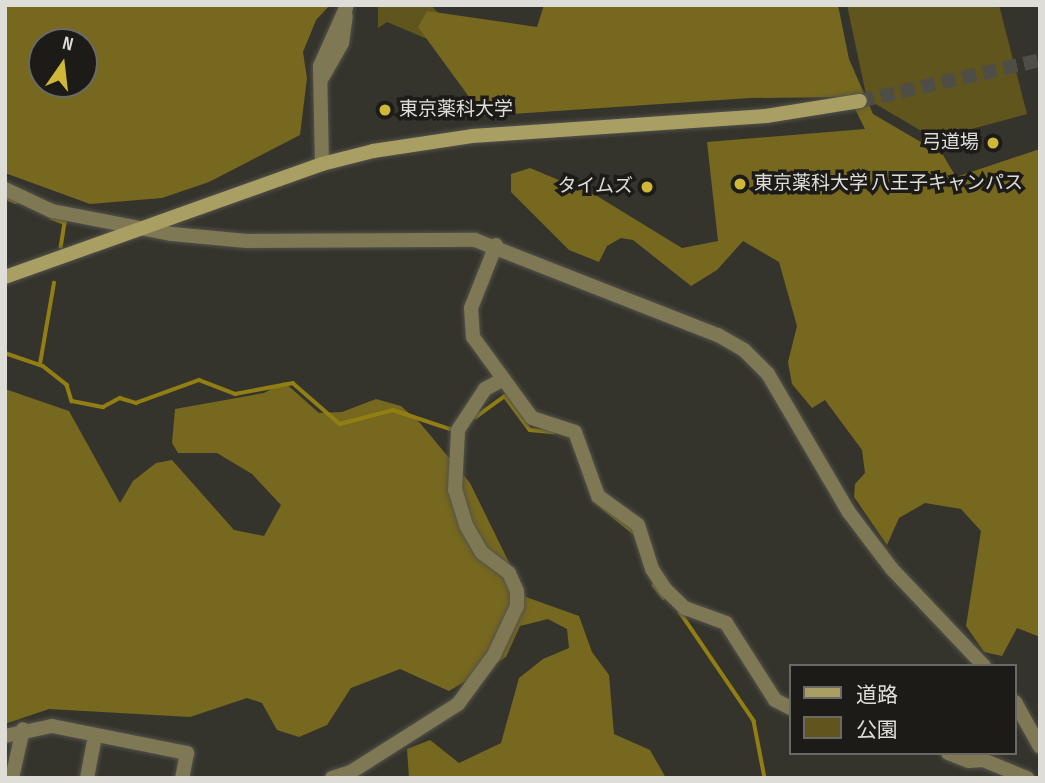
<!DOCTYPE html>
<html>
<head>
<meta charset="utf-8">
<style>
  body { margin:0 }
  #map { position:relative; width:1045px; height:783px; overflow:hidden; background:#35342c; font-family:"Sofia Sans Condensed","Noto Sans JP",sans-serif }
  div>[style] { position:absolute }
  .green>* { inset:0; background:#5f551d }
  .forest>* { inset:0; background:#76681e }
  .stream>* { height:3.5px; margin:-1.75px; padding:0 1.75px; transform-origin:1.75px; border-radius:1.75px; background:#917f14 }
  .secondary-tunnel>* { height:14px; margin-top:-7px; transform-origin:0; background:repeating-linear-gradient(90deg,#4e4d46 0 14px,transparent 0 21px) }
  .roads { filter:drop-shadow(0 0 2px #53524b) drop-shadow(0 0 2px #53524b) }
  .street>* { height:14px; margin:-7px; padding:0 7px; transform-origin:7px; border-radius:7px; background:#7f7854 }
  .secondary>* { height:14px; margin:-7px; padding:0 7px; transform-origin:7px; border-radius:7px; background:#aa9f63 }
  .dots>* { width:19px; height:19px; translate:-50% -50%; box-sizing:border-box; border:4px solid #1c1b18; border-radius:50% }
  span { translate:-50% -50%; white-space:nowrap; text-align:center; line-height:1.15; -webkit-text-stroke:7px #1c1b18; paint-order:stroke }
  .poi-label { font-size:19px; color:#deddd8 }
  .left { translate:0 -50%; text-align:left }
  .right { translate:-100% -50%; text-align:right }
  .frame { position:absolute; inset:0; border:7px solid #deddd8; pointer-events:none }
  .legend { position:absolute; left:789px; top:664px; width:228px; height:91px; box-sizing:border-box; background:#1c1b18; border:2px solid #6a6965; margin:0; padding:9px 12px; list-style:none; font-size:21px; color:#deddd8 }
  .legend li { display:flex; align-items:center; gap:14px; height:35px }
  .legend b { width:35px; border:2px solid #6a6965 }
  .north { position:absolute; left:28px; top:28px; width:70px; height:70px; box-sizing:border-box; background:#1c1b18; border:2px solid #6a6965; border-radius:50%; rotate:14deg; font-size:19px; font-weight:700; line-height:28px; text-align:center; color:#deddd8 }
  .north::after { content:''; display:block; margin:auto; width:24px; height:32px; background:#cfb837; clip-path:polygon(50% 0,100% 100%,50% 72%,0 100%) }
</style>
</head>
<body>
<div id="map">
  <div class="green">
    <i style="clip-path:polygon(378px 5px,431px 5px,440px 15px,432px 41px,387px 22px,378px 28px)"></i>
    <i style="clip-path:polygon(847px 5px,999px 5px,1027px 114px,935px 139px,867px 99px)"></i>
  </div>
  <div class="forest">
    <i style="clip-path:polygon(evenodd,5px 5px,330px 5px,316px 20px,303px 52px,307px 78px,300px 135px,209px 182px,162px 198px,90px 204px,5px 173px,5px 5px,42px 42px,84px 42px,84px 84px,42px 84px,42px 42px)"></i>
    <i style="clip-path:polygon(544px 5px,838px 5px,849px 59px,873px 114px,943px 155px,956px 177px,1040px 149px,1040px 637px,1017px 628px,1002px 656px,984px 652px,966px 626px,981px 531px,961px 509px,925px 503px,899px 518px,887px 545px,854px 497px,855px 484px,865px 473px,862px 450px,825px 400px,812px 408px,792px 384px,788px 362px,797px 326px,779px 262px,743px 241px,717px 270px,691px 286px,633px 240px,621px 238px,607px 246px,599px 262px,569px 250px,511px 192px,511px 174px,530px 168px,597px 196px,682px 248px,718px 241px,707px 142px,865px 129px,849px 97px,750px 98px,483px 116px,418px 27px,427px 11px,537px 27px)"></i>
    <i style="clip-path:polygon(284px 382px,319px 413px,342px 412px,376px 399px,401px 406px,420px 423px,470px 483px,526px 597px,579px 616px,592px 652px,609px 675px,614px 734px,650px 750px,666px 778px,409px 778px,407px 749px,430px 740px,459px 763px,501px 743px,519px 678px,543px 659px,569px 648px,567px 629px,548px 619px,520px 626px,506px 657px,449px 691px,400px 669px,351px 688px,327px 725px,299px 737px,277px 730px,262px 703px,247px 698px,190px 717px,49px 709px,5px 724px,5px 389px,69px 411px,120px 503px,133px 481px,156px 463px,172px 460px,234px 530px,264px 536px,281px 505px,252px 474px,217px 453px,178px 453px,172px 443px,175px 409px,264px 393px)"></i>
  </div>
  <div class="stream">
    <i style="left:5px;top:197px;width:12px;rotate:24deg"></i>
    <i style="left:52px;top:218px;width:14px;rotate:21deg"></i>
    <i style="left:65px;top:223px;width:24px;rotate:99deg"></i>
    <i style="left:5px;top:353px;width:40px;rotate:18.9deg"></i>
    <i style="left:43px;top:366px;width:31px;rotate:38deg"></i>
    <i style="left:67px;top:385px;width:17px;rotate:73deg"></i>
    <i style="left:72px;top:401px;width:32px;rotate:11deg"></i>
    <i style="left:103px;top:407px;width:19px;rotate:-28deg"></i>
    <i style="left:120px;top:398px;width:17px;rotate:17deg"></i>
    <i style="left:136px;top:403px;width:67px;rotate:-20.1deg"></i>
    <i style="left:199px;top:380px;width:39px;rotate:21deg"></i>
    <i style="left:235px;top:394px;width:59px;rotate:-10.7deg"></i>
    <i style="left:293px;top:383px;width:62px;rotate:41.1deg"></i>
    <i style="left:340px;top:424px;width:55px;rotate:-14.8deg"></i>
    <i style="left:393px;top:410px;width:60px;rotate:18.4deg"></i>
    <i style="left:40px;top:364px;width:82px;rotate:-80.2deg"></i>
    <i style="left:476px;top:417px;width:36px;rotate:-36deg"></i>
    <i style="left:505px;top:396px;width:42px;rotate:53.7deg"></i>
    <i style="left:530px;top:430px;width:24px;rotate:5deg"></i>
    <i style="left:594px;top:500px;width:51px;rotate:38.7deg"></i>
    <i style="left:654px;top:585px;width:16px;rotate:52deg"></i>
    <i style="left:680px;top:612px;width:132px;rotate:55.8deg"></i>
    <i style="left:754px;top:721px;width:58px;rotate:79.1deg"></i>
  </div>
  <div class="secondary-tunnel">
    <i style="left:860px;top:101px;width:185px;rotate:-12.8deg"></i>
  </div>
  <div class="roads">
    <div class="street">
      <i style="left:322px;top:78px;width:40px;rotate:-60.3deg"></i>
      <i style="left:342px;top:43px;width:27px;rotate:-82deg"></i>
      <i style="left:322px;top:164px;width:98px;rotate:-91.2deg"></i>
      <i style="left:320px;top:66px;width:64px;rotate:-65.9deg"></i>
      <i style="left:5px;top:189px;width:52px;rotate:25.1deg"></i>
      <i style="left:52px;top:211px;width:122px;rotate:10.9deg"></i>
      <i style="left:172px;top:234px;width:75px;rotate:5.3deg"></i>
      <i style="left:247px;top:241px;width:228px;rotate:-0.3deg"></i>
      <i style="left:475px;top:240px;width:261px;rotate:21.4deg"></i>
      <i style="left:718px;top:335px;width:30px;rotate:30deg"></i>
      <i style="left:744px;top:350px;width:34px;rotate:45deg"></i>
      <i style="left:768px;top:374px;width:159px;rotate:59.7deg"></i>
      <i style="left:848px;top:511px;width:73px;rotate:52.8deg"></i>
      <i style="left:892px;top:569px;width:134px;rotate:46.5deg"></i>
      <i style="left:496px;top:245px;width:68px;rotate:111.6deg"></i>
      <i style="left:471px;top:308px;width:29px;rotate:86deg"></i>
      <i style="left:473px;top:337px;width:100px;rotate:53.9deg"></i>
      <i style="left:532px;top:418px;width:45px;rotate:18deg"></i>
      <i style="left:575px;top:432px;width:68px;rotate:70.2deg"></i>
      <i style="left:598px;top:496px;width:49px;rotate:35.9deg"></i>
      <i style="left:638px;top:525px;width:46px;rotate:72.3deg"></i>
      <i style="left:652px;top:569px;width:24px;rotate:57deg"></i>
      <i style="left:665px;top:589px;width:28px;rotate:44deg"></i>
      <i style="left:685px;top:608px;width:44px;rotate:20.1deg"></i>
      <i style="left:726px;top:623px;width:91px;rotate:57.5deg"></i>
      <i style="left:775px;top:700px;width:18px;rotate:27deg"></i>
      <i style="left:1015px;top:702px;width:51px;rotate:60.9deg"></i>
      <i style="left:5px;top:736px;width:48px;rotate:-12deg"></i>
      <i style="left:52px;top:726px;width:138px;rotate:11.3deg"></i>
      <i style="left:187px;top:753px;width:25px;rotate:101deg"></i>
      <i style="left:948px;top:753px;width:22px;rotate:21deg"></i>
      <i style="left:969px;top:761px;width:14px;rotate:-4deg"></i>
      <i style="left:983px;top:760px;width:48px;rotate:22.2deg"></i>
      <i style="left:12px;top:778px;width:50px;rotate:-77.3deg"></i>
      <i style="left:87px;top:778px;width:43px;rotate:-79.2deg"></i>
      <i style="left:332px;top:778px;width:20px;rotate:-18deg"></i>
      <i style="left:351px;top:772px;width:127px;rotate:-32.4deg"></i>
      <i style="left:458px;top:704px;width:61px;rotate:-53.7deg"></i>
      <i style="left:494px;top:655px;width:54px;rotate:-64.9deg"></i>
      <i style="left:517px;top:606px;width:15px;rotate:-90deg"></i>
      <i style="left:517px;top:591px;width:20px;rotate:-114deg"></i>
      <i style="left:509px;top:573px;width:34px;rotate:-143deg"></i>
      <i style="left:482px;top:553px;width:32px;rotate:-120deg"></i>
      <i style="left:466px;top:525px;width:37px;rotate:-107deg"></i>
      <i style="left:455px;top:490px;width:60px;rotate:-87.1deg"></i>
      <i style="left:458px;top:430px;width:49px;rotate:-56.6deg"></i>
      <i style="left:485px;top:389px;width:19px;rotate:-28deg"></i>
    </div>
    <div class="secondary">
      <i style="left:5px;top:277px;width:337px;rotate:-19.6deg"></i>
      <i style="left:322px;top:164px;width:53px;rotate:-14.3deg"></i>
      <i style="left:373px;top:151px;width:100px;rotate:-8.6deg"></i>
      <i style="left:472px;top:136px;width:295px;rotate:-3.9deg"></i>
      <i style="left:766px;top:116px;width:95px;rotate:-9.1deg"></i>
    </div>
  </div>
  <div class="dots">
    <i style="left:385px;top:110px;background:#cfb837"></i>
    <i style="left:993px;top:143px;background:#cfb837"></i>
    <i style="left:740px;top:184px;background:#cfb837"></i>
    <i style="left:647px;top:187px;background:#cfb837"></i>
  </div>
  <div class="poi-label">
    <span class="left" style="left:399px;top:110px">東京薬科大学</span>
    <span class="right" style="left:979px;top:143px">弓道場</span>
    <span class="left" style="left:754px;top:184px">東京薬科大学 八王子キャンパス</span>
    <span class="right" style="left:633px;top:187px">タイムズ</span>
  </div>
  <div class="frame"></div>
  <ul class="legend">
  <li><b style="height:9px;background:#aa9f63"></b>道路</li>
  <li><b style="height:19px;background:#5f551d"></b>公園</li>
  </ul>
  <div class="north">N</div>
</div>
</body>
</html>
